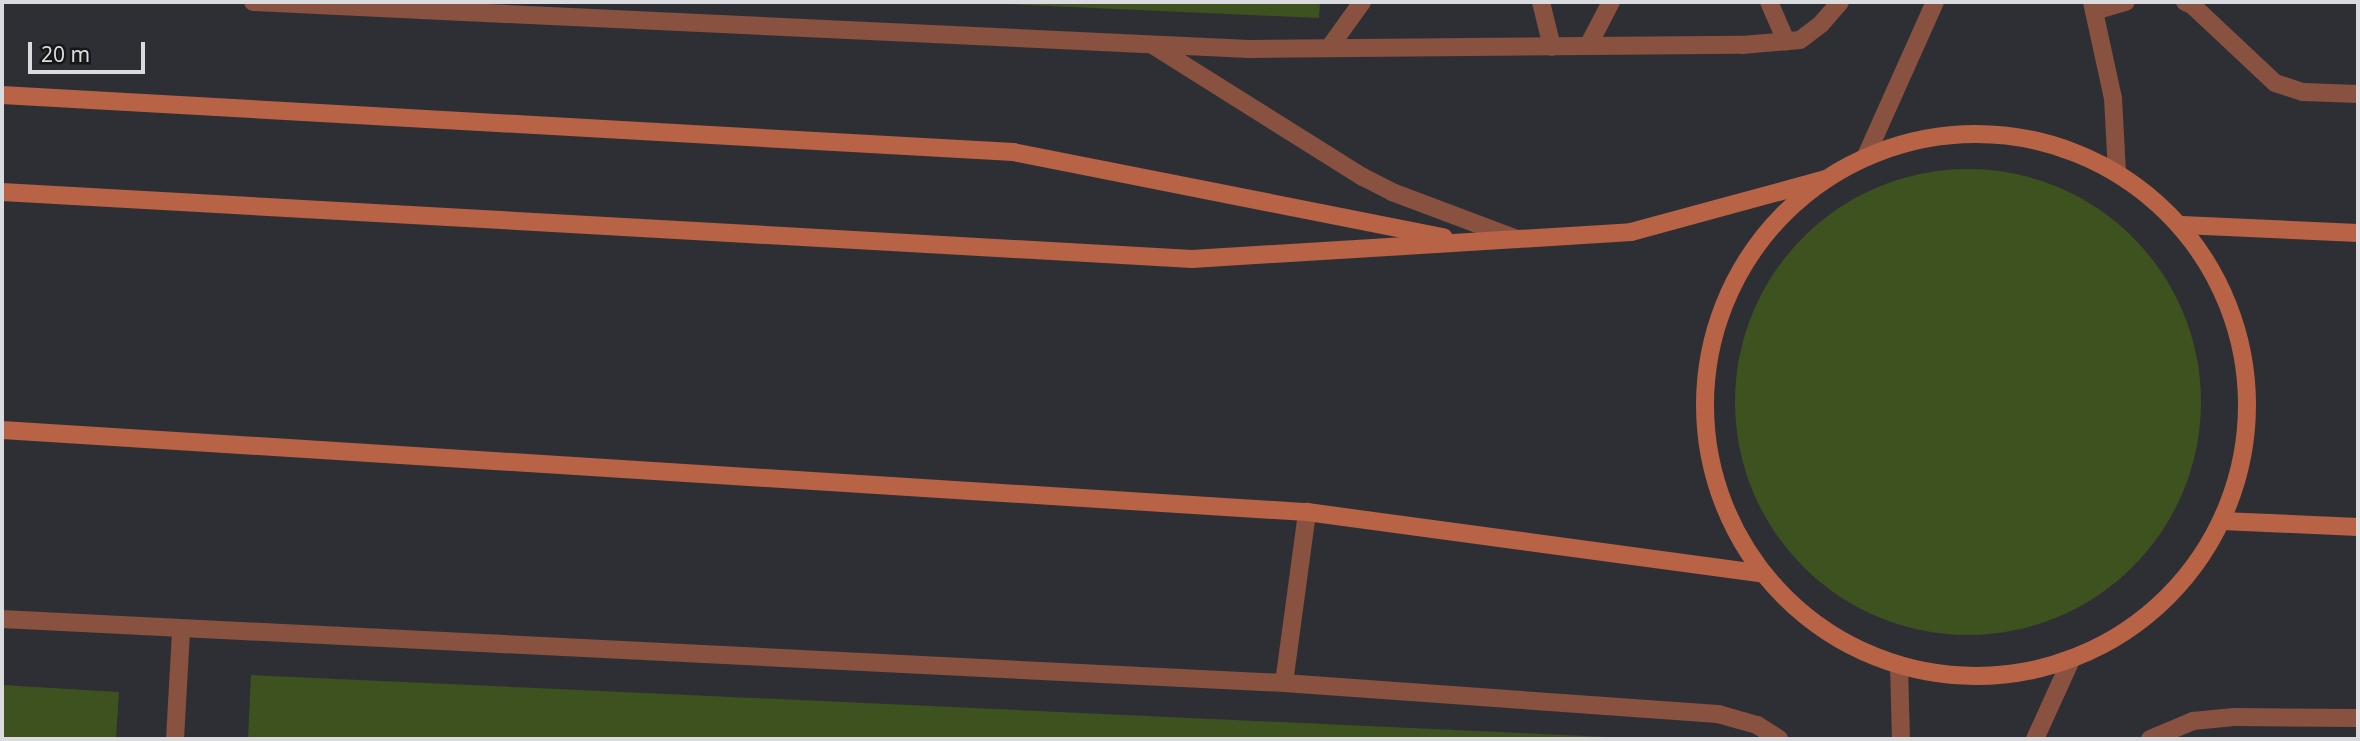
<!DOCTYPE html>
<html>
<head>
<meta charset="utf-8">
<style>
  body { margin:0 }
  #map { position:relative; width:2360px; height:741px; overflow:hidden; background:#2d2f34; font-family:"Noto Sans",sans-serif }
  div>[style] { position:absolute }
  .green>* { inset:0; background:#3d521f }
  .round { border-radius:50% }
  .service>* { height:18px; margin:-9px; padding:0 9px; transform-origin:9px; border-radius:9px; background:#885140 }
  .minor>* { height:18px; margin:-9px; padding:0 9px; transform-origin:9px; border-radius:9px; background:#885140 }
  .tertiary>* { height:18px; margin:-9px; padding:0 9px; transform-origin:9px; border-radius:9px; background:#885140 }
  .secondary>* { height:18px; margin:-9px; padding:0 9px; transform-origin:9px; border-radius:9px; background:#b86246 }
  .secondary>.ring { margin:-9px; padding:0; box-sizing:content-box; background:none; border:18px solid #b86246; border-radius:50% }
  span { translate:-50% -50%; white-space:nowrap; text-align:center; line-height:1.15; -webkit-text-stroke:6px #161719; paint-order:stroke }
  .frame { position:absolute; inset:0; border:4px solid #dadbde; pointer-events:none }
  .scale { position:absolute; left:28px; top:42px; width:117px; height:32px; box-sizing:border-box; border:4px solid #dadbde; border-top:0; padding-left:9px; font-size:21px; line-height:24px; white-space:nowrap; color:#dadbde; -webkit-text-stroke:5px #161719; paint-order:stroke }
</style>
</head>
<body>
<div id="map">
  <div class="green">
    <i style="clip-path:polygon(962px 2px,1320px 2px,1319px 18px)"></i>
    <i class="round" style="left:1735px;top:169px;width:466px;height:466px"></i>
    <i style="clip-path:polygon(251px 675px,1652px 739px,248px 739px)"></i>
    <i style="clip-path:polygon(2px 685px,119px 692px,116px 739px,2px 739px)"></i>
  </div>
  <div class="service">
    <i style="left:253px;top:2px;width:997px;rotate:2.7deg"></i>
    <i style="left:1249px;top:49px;width:493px;rotate:-0.5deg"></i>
    <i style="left:1742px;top:45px;width:58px;rotate:-4.9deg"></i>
    <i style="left:1800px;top:40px;width:26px;rotate:-37deg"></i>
    <i style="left:1821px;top:24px;width:29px;rotate:-49deg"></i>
    <i style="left:1541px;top:2px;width:46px;rotate:76.3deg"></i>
    <i style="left:1769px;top:2px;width:43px;rotate:66.4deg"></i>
    <i style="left:1154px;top:46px;width:247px;rotate:32.1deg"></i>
    <i style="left:1363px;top:177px;width:33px;rotate:27deg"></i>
    <i style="left:1392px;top:192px;width:134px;rotate:20.6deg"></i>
    <i style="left:1588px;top:46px;width:50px;rotate:-62.4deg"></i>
    <i style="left:1329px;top:48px;width:57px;rotate:-54.3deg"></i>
  </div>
  <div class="minor">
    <i style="left:2185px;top:2px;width:8px;rotate:23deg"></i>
    <i style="left:2192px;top:5px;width:114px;rotate:43.2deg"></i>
    <i style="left:2275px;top:83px;width:29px;rotate:18deg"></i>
    <i style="left:2303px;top:92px;width:55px;rotate:2.1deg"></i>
    <i style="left:2094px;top:11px;width:33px;rotate:-16deg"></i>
    <i style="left:2px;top:619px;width:1284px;rotate:2.86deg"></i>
    <i style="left:1284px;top:683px;width:435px;rotate:4.1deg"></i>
    <i style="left:1718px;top:714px;width:41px;rotate:15.8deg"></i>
    <i style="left:1757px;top:725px;width:26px;rotate:32deg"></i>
    <i style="left:1284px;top:683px;width:173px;rotate:-82.3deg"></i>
    <i style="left:175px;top:739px;width:109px;rotate:-86.8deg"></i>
    <i style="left:2150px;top:739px;width:47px;rotate:-22.7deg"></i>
    <i style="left:2193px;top:721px;width:41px;rotate:-5.6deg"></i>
    <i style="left:2234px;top:717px;width:124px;rotate:0.5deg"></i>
  </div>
  <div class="tertiary">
    <i style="left:2092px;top:2px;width:98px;rotate:77.7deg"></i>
    <i style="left:2113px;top:98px;width:75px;rotate:86.9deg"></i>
    <i style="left:1866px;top:156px;width:169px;rotate:-65.9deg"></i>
    <i style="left:1899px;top:665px;width:74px;rotate:88.5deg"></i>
    <i style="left:2035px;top:739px;width:87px;rotate:-65.5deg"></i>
  </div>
  <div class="secondary">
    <i style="left:2px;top:95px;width:1013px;rotate:3.23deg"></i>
    <i style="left:1013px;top:152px;width:439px;rotate:11.2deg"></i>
    <i class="ring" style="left:1705px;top:134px;width:524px;height:524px"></i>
    <i style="left:2px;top:192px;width:1192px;rotate:3.22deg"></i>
    <i style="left:1192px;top:259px;width:440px;rotate:-3.5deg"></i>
    <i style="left:1631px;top:232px;width:202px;rotate:-15.2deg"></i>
    <i style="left:2182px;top:225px;width:176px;rotate:2.6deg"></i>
    <i style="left:2px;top:430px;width:1308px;rotate:3.6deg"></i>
    <i style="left:1307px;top:512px;width:458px;rotate:7.7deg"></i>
    <i style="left:2222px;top:521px;width:136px;rotate:2.5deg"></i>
  </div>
  <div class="frame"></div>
  <div class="scale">20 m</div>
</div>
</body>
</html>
